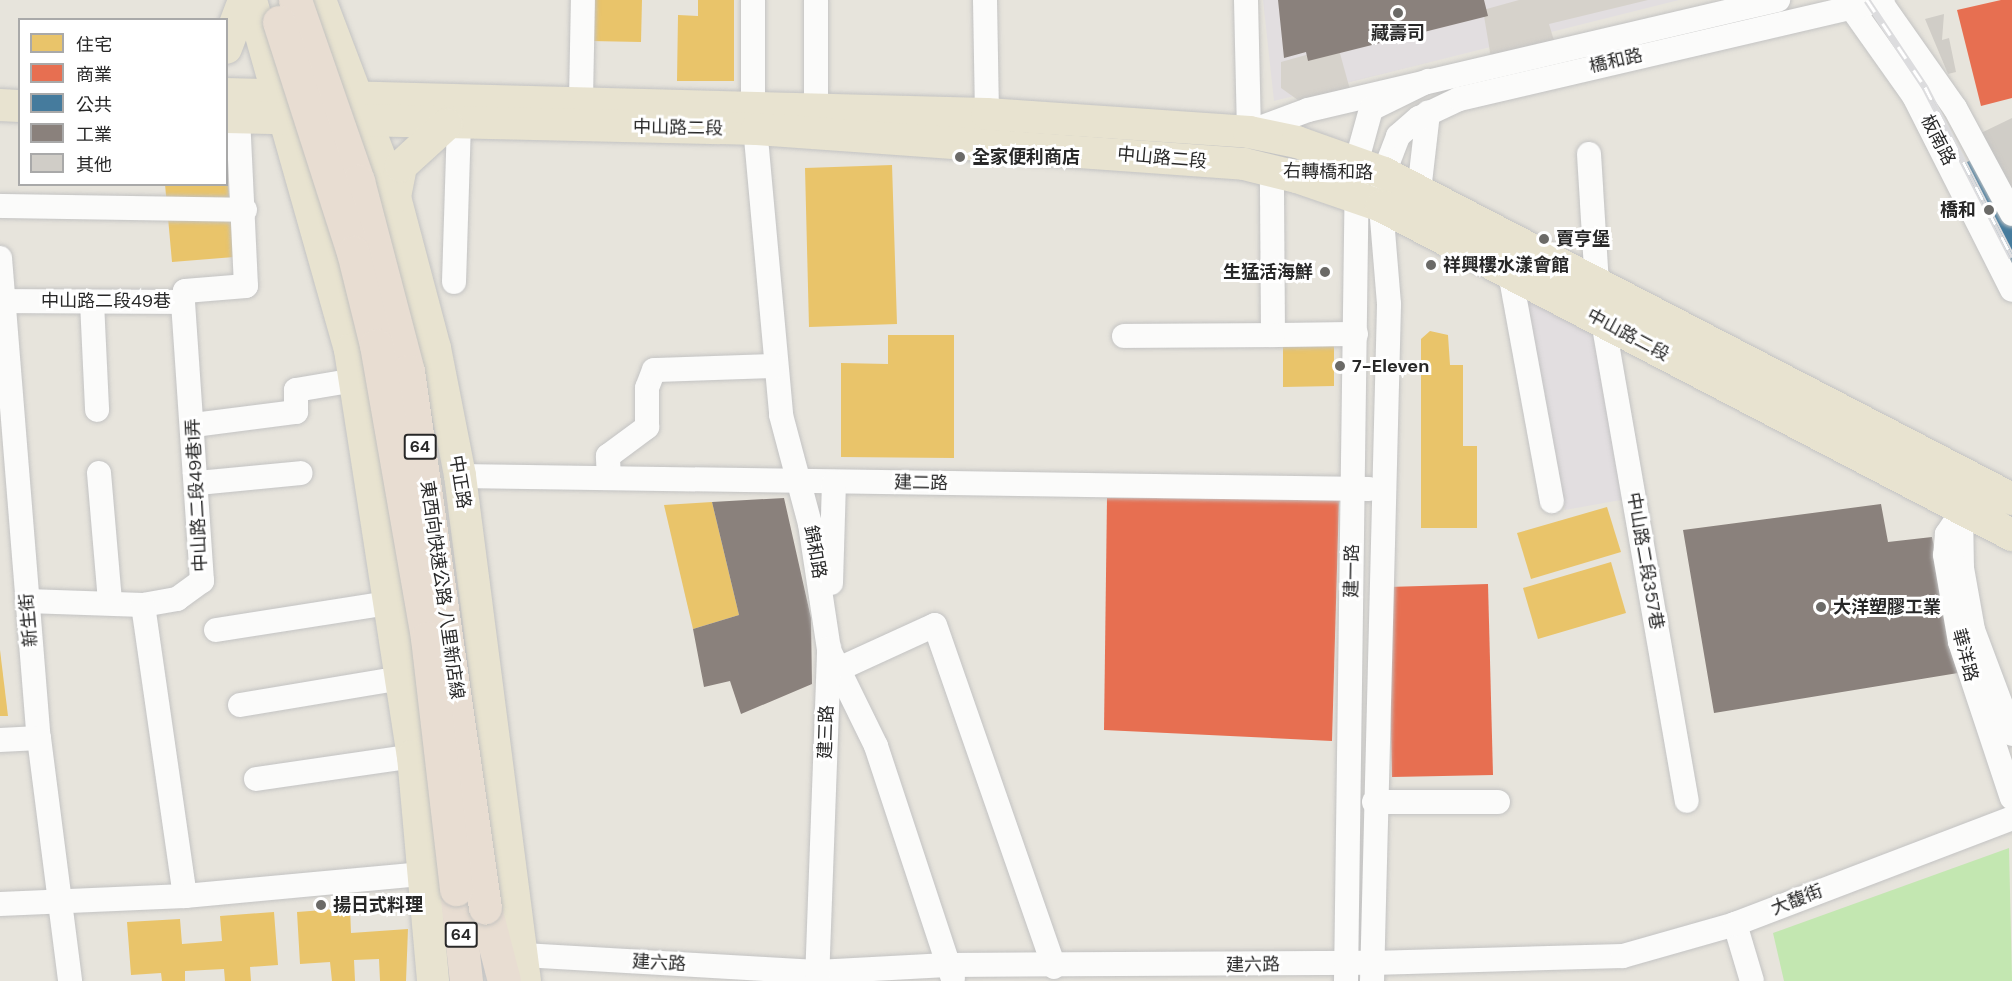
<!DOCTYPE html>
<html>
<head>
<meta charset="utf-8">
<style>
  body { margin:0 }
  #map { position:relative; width:2012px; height:981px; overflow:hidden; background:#e7e4dc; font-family:"DM Sans","Noto Sans TC",sans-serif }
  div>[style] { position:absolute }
  .industrial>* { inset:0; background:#e2dee0 }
  .green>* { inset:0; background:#c3e7b1 }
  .plaza>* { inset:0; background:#d6d2cb }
  .homes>* { inset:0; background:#e9c46a }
  .shops>* { inset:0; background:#e76f51 }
  .public>* { inset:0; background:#457b9d }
  .industry>* { inset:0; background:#8a817c }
  .building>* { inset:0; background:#d0cdc7 }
  .roads { filter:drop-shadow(0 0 2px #c3c3c3) drop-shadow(0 0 2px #c3c3c3) }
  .minor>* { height:24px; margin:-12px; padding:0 12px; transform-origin:12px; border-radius:12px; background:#fbfbfa }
  .major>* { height:32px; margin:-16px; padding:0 16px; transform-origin:16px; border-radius:16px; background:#e8e3d0 }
  .highway>* { height:33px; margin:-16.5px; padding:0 16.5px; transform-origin:16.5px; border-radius:16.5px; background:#e8ddd2 }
  .rail>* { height:7px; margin-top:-3.5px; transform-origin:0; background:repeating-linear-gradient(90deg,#fff 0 14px,#dcdcde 0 28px); box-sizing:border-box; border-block:2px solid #dcdcde }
  .bridges { filter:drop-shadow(0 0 2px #c3c2bf) drop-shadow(0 0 2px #c3c2bf) }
  .highway-bridge>* { height:33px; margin:-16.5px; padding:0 16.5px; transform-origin:16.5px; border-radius:16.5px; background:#e8ddd2 }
  .dots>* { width:16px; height:16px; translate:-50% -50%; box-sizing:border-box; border:3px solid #fff; border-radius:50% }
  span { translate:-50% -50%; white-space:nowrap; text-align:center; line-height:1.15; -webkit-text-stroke:6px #fff; paint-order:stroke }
  .shield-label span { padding:2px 4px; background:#fff; border:2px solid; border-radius:4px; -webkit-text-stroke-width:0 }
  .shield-label { font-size:16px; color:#282828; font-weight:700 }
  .poi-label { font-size:18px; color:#282828; font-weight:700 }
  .left { translate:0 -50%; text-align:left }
  .right { translate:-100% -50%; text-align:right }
  .street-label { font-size:18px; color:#282828 }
  .legend { position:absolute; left:18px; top:18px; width:210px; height:168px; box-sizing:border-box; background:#fff; border:2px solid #a9a9a9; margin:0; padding:8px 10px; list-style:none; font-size:18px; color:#282828 }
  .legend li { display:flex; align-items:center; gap:12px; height:30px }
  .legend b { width:30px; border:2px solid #a9a9a9 }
</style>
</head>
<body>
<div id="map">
  <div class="industrial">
    <i style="clip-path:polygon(1263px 0,1679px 0,1274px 101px)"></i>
    <i style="clip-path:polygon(1526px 296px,1597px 333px,1626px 499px,1565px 510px)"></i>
  </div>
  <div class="green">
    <i style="clip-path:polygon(2009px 848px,2012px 981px,1784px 981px,1773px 933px)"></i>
  </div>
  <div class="plaza">
    <i style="clip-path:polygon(1519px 0,1648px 0,1549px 24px,1555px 44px,1491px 58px,1483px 10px)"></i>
    <i style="clip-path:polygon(1338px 46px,1352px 97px,1305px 105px,1281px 88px,1281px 62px)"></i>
  </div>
  <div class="homes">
    <i style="clip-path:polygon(591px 0,642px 0,641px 42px,591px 41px)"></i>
    <i style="clip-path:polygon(698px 0,734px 0,734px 81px,677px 81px,678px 15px,698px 16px)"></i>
    <i style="clip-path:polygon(892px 165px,897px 324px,809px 327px,805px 168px)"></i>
    <i style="clip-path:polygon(165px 184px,228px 184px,234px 257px,172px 262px)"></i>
    <i style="clip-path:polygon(1430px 331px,1448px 335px,1450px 365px,1463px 365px,1463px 446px,1477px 446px,1477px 528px,1421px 528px,1421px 339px)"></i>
    <i style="clip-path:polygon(888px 335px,954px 335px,954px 458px,841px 457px,841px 363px,888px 364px)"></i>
    <i style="clip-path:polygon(1334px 346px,1334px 386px,1283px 387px,1283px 347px)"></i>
    <i style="clip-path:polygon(712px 502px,739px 615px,693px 629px,664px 505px)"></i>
    <i style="clip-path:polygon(1607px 507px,1621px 552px,1531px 579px,1517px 533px)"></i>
    <i style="clip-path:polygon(1611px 562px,1626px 613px,1538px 639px,1523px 588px)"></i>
    <i style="clip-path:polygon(0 650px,8px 716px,0 716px)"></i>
    <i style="clip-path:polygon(350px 908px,351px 933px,408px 929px,406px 981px,380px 981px,379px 959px,354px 960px,355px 981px,332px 981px,330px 962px,300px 964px,297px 912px)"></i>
    <i style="clip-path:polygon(274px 912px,278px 965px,250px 967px,251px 981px,225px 981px,224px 969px,185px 971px,185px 981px,162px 981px,161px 973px,131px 975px,127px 922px,180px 919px,182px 944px,222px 941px,220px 916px)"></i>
  </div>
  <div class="shops">
    <i style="clip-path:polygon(2001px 0,2012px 0,2012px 98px,1981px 106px,1957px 10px)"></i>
    <i style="clip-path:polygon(1107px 498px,1339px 499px,1332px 741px,1104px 730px)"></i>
    <i style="clip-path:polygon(1488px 584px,1493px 775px,1392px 777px,1388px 587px)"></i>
  </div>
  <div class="public">
    <i style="clip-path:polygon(1979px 156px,2012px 223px,2012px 279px,1957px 167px)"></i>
  </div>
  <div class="industry">
    <i style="clip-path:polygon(1278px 0,1484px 0,1488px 16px,1308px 61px,1306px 52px,1284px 58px)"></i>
    <i style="clip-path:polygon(784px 498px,811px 618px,812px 684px,741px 714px,730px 681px,704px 687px,693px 629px,739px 615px,712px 502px)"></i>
    <i style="clip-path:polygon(1881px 504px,1888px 542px,1932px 537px,1958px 673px,1714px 713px,1683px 530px)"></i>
  </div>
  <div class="building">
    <i style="clip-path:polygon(1944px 14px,1942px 40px,1949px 38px,1956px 72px,1948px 74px,1925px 19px)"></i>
    <i style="clip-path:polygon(2012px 118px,2012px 196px,1981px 133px)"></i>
  </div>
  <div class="roads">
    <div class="minor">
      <i style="left:753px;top:0;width:105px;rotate:90deg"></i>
      <i style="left:753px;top:105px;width:311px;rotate:84.8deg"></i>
      <i style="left:781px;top:415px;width:113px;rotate:75.1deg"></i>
      <i style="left:810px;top:524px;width:127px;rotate:81.4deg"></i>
      <i style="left:829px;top:650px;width:107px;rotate:63.9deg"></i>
      <i style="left:876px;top:746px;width:245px;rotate:71.7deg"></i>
      <i style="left:816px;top:0;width:108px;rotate:90deg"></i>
      <i style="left:985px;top:0;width:114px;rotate:89deg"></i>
      <i style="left:1246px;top:0;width:132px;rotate:88.7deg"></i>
      <i style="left:1249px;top:132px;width:63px;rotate:-20.4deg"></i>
      <i style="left:1308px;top:110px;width:483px;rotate:-13.2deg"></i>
      <i style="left:1846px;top:0;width:118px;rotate:54.7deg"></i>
      <i style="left:1914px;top:96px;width:217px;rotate:63.2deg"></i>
      <i style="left:1879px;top:0;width:132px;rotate:54.9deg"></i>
      <i style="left:1955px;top:108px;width:120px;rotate:61.7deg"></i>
      <i style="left:581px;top:100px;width:100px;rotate:-88.9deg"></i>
      <i style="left:1589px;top:154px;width:129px;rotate:86.5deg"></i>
      <i style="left:1419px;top:191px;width:79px;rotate:-83.4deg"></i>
      <i style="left:0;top:206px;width:245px;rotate:0.9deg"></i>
      <i style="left:0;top:258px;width:482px;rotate:85.4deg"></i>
      <i style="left:39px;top:738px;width:245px;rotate:82.7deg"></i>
      <i style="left:1510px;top:273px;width:232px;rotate:79.6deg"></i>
      <i style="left:454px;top:282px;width:157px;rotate:-88.2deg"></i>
      <i style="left:0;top:301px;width:183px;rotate:0.3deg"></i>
      <i style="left:92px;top:302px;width:108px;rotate:87.3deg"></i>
      <i style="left:1603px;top:321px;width:487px;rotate:80.1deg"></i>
      <i style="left:1356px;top:334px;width:83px;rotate:179.3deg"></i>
      <i style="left:1273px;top:335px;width:163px;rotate:-90.4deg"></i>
      <i style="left:1272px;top:172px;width:88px;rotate:-0.7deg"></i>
      <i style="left:1124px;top:336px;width:149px;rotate:-0.4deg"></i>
      <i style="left:194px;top:425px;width:103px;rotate:-7.3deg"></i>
      <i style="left:296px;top:412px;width:22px;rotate:-90deg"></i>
      <i style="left:296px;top:390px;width:60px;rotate:-9.6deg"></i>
      <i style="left:99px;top:473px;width:128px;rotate:85.1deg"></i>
      <i style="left:460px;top:476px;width:909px;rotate:0.82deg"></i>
      <i style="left:609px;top:478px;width:22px;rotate:-93deg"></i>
      <i style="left:608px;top:456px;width:49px;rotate:-36.6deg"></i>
      <i style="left:647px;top:427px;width:39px;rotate:-90deg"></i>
      <i style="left:647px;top:388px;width:19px;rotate:-69deg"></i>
      <i style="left:654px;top:370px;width:121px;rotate:-1.9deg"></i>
      <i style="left:198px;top:483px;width:103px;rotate:-5.5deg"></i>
      <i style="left:1972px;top:497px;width:45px;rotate:124deg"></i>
      <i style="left:1947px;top:534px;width:21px;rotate:95deg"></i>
      <i style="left:1945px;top:555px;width:88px;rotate:80.2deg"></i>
      <i style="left:1960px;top:642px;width:164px;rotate:71.6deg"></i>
      <i style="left:1961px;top:512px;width:56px;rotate:89deg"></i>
      <i style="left:1962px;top:568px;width:63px;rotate:79.9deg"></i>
      <i style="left:1973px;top:630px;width:111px;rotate:69.4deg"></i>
      <i style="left:831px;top:583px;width:101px;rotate:-88.3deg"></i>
      <i style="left:27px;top:601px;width:116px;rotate:2deg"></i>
      <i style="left:143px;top:605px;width:35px;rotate:-10deg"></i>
      <i style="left:177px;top:599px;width:31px;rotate:-36deg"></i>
      <i style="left:202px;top:581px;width:280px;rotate:-93.9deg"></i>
      <i style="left:183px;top:302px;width:11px;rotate:-80deg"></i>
      <i style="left:185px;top:291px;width:61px;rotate:-4.7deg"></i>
      <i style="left:246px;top:286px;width:168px;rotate:-92.7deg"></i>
      <i style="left:143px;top:605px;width:294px;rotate:81.8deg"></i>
      <i style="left:216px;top:630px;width:175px;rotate:-8.9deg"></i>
      <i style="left:841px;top:668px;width:103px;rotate:-24.6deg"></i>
      <i style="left:935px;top:625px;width:362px;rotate:70.8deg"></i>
      <i style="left:240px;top:705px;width:163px;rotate:-9.5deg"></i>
      <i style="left:0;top:740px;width:39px;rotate:-3deg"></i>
      <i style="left:256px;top:779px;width:159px;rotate:-8.3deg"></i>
      <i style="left:1374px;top:802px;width:124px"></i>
      <i style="left:0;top:904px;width:185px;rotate:-2.5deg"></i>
      <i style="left:185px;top:896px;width:239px;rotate:-5.3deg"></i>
      <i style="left:1735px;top:924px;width:59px;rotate:73.4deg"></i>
      <i style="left:523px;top:955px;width:294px;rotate:3.3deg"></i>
      <i style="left:817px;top:972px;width:130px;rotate:-3.1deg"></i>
      <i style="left:947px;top:965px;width:425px;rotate:-0.3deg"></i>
      <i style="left:1372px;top:963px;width:251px;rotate:-1.6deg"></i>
      <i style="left:1623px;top:956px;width:116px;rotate:-15.9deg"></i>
      <i style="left:1735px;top:924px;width:297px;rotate:-20.9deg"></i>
      <i style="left:817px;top:981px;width:333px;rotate:-87.9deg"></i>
      <i style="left:1346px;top:981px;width:821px;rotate:-89.23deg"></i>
      <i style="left:1357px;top:160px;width:53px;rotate:-74.6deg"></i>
      <i style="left:1371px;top:109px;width:64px;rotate:-26.2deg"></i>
      <i style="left:1372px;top:981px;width:677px;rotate:-88.56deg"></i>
      <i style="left:1389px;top:304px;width:98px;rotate:-94.7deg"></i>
      <i style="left:1381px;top:206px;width:33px;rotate:-85deg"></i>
      <i style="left:1384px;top:173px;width:40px;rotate:-69deg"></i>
      <i style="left:1398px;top:136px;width:28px;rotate:-41deg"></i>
      <i style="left:1419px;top:118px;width:44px;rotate:-25.4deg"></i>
      <i style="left:1459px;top:99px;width:435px;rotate:-13.1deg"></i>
    </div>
    <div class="major">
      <i style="left:251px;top:0;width:364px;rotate:74.2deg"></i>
      <i style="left:350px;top:350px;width:411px;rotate:81.2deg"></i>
      <i style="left:413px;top:756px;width:226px;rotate:84.9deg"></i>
      <i style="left:320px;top:0;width:211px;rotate:69.2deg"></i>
      <i style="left:395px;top:197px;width:156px;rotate:75.2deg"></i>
      <i style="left:435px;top:348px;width:130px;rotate:78.9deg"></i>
      <i style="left:460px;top:476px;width:509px;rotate:82.67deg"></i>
      <i style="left:226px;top:48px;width:51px;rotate:-69.4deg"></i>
      <i style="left:226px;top:94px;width:761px;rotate:1.51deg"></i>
      <i style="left:987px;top:114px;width:263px;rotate:3.9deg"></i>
      <i style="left:1249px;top:132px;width:49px;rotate:11.8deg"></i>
      <i style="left:1297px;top:142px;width:92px;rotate:19.6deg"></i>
      <i style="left:1384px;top:173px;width:708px;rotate:27.43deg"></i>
      <i style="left:0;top:105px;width:20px;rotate:3deg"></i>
      <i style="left:226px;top:117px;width:531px;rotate:1.29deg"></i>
      <i style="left:757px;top:129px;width:488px;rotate:4.1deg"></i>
      <i style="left:1244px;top:164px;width:55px;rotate:13.8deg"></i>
      <i style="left:1297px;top:177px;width:89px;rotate:19deg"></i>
      <i style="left:1381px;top:206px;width:712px;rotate:27.54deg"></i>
      <i style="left:395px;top:197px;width:32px;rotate:-79deg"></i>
      <i style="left:401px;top:166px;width:62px;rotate:-42.4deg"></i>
    </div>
    <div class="highway">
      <i style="left:456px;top:889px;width:93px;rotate:83.8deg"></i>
      <i style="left:485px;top:908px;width:75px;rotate:75.4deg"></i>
    </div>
  </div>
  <div class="rail">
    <i style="left:1867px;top:0;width:105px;rotate:56.3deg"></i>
    <i style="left:1925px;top:87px;width:191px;rotate:62.9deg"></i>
  </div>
  <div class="bridges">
    <div class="highway-bridge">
      <i style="left:295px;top:0;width:192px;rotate:70.8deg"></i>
      <i style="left:358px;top:181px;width:196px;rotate:75.3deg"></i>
      <i style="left:408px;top:371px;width:542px;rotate:81.84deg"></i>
      <i style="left:279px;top:22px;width:242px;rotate:72.2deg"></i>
      <i style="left:353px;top:252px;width:96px;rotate:76.1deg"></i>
      <i style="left:376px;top:345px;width:297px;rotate:80.1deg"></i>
      <i style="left:427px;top:638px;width:253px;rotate:83.4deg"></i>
    </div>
  </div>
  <div class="dots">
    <i style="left:1398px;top:13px;background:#6b6a67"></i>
    <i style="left:960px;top:157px;background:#6b6a67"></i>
    <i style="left:1989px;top:210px;background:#6b6a67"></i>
    <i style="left:1544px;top:239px;background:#6b6a67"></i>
    <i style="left:1431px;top:265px;background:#6b6a67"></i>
    <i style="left:1325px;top:272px;background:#6b6a67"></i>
    <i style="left:1340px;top:366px;background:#6b6a67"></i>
    <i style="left:1821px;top:607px;background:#6b6a67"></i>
    <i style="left:321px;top:905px;background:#6b6a67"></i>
  </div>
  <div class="shield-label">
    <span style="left:420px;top:447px">64</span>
    <span style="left:461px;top:935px">64</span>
  </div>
  <div class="poi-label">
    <span style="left:1398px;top:33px">藏壽司</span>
    <span class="left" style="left:972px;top:157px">全家便利商店</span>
    <span class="right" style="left:1976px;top:210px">橋和</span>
    <span class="left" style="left:1556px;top:239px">賣亨堡</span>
    <span class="left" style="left:1443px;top:265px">祥興樓水漾會館</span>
    <span class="right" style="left:1313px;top:272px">生猛活海鮮</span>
    <span class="left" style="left:1352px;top:366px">7-Eleven</span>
    <span class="left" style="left:1833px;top:607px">大洋塑膠工業</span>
    <span class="left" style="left:333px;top:905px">揚日式料理</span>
  </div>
  <div class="street-label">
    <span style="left:1616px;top:61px;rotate:-13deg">橋和路</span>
    <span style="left:678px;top:128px;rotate:1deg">中山路二段</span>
    <span style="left:1938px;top:140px;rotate:63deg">板南路</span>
    <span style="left:1162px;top:158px;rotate:5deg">中山路二段</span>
    <span style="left:1328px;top:172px;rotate:1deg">右轉橋和路</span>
    <span style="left:106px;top:301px">中山路二段49巷</span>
    <span style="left:1628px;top:335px;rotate:28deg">中山路二段</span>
    <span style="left:460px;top:482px;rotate:81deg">中正路</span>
    <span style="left:921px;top:483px;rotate:1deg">建二路</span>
    <span style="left:197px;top:495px;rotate:-93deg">中山路二段49巷1弄</span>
    <span style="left:815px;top:552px;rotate:80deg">錦和路</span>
    <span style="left:1645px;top:561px;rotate:80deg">中山路二段357巷</span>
    <span style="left:1352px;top:571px;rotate:-89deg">建一路</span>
    <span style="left:442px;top:590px;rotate:82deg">東西向快速公路 八里新店線</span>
    <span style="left:29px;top:620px;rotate:-95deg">新生街</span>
    <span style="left:1965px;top:655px;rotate:75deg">華洋路</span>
    <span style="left:826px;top:732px;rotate:-88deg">建三路</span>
    <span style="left:1797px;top:900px;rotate:-21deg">大馥街</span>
    <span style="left:659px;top:963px;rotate:3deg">建六路</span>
    <span style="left:1253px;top:965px;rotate:-1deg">建六路</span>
  </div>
  <ul class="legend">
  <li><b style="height:16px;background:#e9c46a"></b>住宅</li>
  <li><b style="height:16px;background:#e76f51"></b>商業</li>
  <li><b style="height:16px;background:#457b9d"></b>公共</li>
  <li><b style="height:16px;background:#8a817c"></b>工業</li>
  <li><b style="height:16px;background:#d0cdc7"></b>其他</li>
  </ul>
</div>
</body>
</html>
